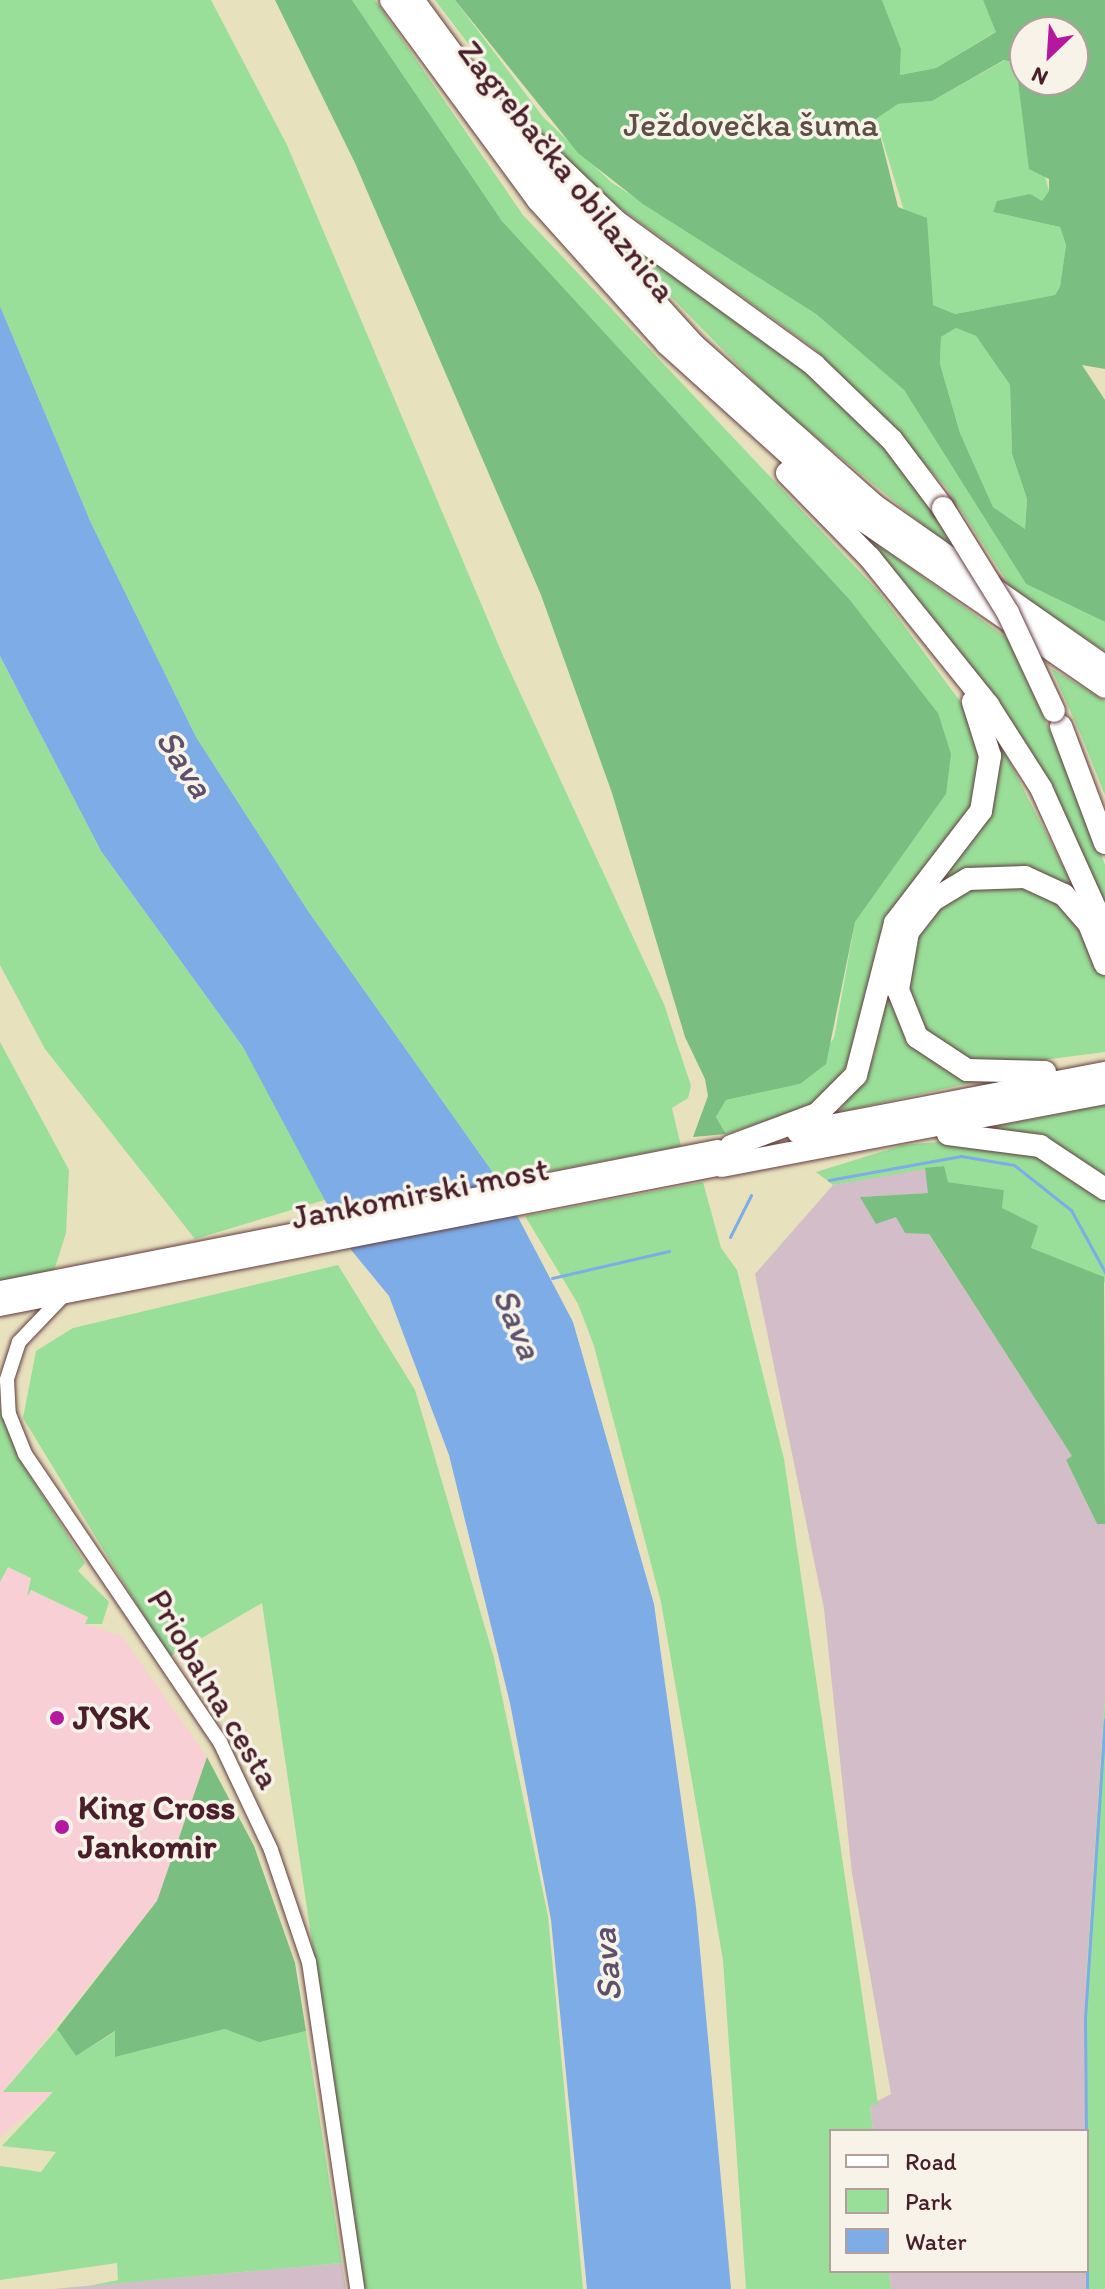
<!DOCTYPE html>
<html>
<head>
<meta charset="utf-8">
<style>
  body { margin:0 }
  #map { position:relative; width:1105px; height:2289px; overflow:hidden; background:#e8e1be; font-family:Itim,sans-serif }
  div>[style] { position:absolute }
  .built>* { inset:0; background:#f7cfd5 }
  .industrial>* { inset:0; background:#d2bdc8 }
  .green>* { inset:0; background:#99df99 }
  .forest>* { inset:0; background:#7abe81 }
  .water>* { inset:0; background:#7dace7 }
  .stream>* { height:3px; margin:-1.5px; padding:0 1.5px; transform-origin:1.5px; border-radius:1.5px; background:#7dace7 }
  .roads { filter:drop-shadow(0 0 2px #623c41) drop-shadow(0 0 2px #623c41) }
  .minor>* { height:14px; margin:-7px; padding:0 7px; transform-origin:7px; border-radius:7px; background:#fff }
  .major>* { height:18px; margin:-9px; padding:0 9px; transform-origin:9px; border-radius:9px; background:#fff }
  .highway>* { height:22px; margin:-11px; padding:0 11px; transform-origin:11px; border-radius:11px; background:#fff }
  .bridges { filter:drop-shadow(0 0 2px #623c41) drop-shadow(0 0 2px #623c41) }
  .highway-bridge>* { height:22px; margin:-11px; padding:0 11px; transform-origin:11px; border-radius:11px; background:#fff }
  .dots>* { width:22px; height:22px; translate:-50% -50%; box-sizing:border-box; border:4px solid #f7f3e8; border-radius:50% }
  span { translate:-50% -50%; white-space:nowrap; text-align:center; line-height:1.15; -webkit-text-stroke:7px #f7f3e8; paint-order:stroke }
  .park-label { font-size:34px; color:#5e4f46 }
  .street-label { font-size:34px; color:#4a1f2b }
  .poi-label { font-size:34px; color:#4a1f2b; font-weight:700 }
  .left { translate:0 -50%; text-align:left }
  .water-label { font-size:36px; color:#5c506d; font-style:italic }
  .legend { position:absolute; left:829px; top:2129px; width:260px; height:144px; box-sizing:border-box; background:#f7f3e8; border:2px solid #b29e9c; margin:0; padding:10px 14px; list-style:none; font-size:24px; color:#4a1f2b }
  .legend li { display:flex; align-items:center; gap:16px; height:40px }
  .legend b { width:40px; border:2px solid #b29e9c }
  .north { position:absolute; left:1009px; top:16px; width:80px; height:80px; box-sizing:border-box; background:#f7f3e8; border:2px solid #b29e9c; border-radius:50%; rotate:205deg; font-size:22px; font-weight:700; line-height:32px; text-align:center; color:#4a1f2b }
  .north::after { content:''; display:block; margin:auto; width:28px; height:36px; background:#b5179e; clip-path:polygon(50% 0,100% 100%,50% 72%,0 100%) }
</style>
</head>
<body>
<div id="map">
  <div class="built">
    <i style="clip-path:polygon(8px 1567px,31px 1578px,27px 1596px,30px 1590px,88px 1617px,85px 1624px,122px 1636px,207px 1757px,157px 1901px,3px 2092px,54px 2092px,0 2137px,0 1582px)"></i>
  </div>
  <div class="industrial">
    <i style="clip-path:polygon(925px 1168px,929px 1193px,861px 1197px,928px 1233px,1073px 1457px,1066px 1460px,1097px 1524px,1105px 1524px,1105px 1698px,1086px 1981px,1089px 2289px,891px 2289px,889px 2271px,1087px 2271px,1087px 2131px,873px 2131px,870px 2105px,891px 2094px,852px 1873px,824px 1609px,755px 1274px,833px 1185px)"></i>
    <i style="clip-path:polygon(342px 2263px,346px 2289px,53px 2289px,152px 2280px)"></i>
  </div>
  <div class="green">
    <i style="clip-path:polygon(0 0,211px 0,287px 145px,504px 658px,664px 1004px,691px 1086px,688px 1098px,672px 1108px,681px 1146px,499px 1181px,308px 911px,196px 737px,91px 523px,0 306px)"></i>
    <i style="clip-path:polygon(352px 0,375px 0,523px 215px,879px 592px,974px 720px,982px 769px,972px 810px,890px 914px,876px 947px,863px 1038px,824px 1102px,726px 1134px,716px 1117px,726px 1100px,800px 1084px,834px 1038px,855px 922px,946px 794px,938px 713px,850px 600px,502px 221px)"></i>
    <i style="clip-path:polygon(435px 0,455px 0,543px 117px,611px 182px,816px 314px,904px 390px,1026px 584px,1105px 622px,1105px 651px,1013px 591px,946px 487px,815px 349px,602px 195px,534px 130px)"></i>
    <i style="clip-path:polygon(882px 0,983px 0,997px 31px,936px 68px,900px 75px,901px 49px)"></i>
    <i style="clip-path:polygon(1005px 60px,1014px 61px,1049px 191px,1042px 202px,993px 212px,1060px 227px,1066px 245px,1060px 288px,1055px 295px,955px 314px,933px 305px,876px 119px,898px 104px,932px 101px)"></i>
    <i style="clip-path:polygon(578px 202px,818px 379px,895px 458px,962px 557px,777px 405px)"></i>
    <i style="clip-path:polygon(956px 328px,976px 336px,1010px 385px,1012px 454px,1027px 499px,1025px 529px,993px 507px,960px 433px,940px 364px,941px 337px)"></i>
    <i style="clip-path:polygon(855px 528px,1008px 639px,1085px 808px,1105px 865px,1105px 907px,1004px 712px)"></i>
    <i style="clip-path:polygon(0 656px,101px 851px,243px 1047px,328px 1199px,195px 1239px,45px 1049px,0 965px)"></i>
    <i style="clip-path:polygon(1051px 668px,1105px 701px,1105px 795px,1081px 735px)"></i>
    <i style="clip-path:polygon(993px 730px,1082px 903px,1053px 880px,1008px 867px,972px 870px,929px 894px,895px 951px,898px 1015px,931px 1059px,989px 1079px,839px 1112px,874px 1056px,897px 934px,988px 813px,998px 774px)"></i>
    <i style="clip-path:polygon(1024px 884px,1062px 903px,1092px 941px,1105px 977px,1105px 1052px,981px 1068px,930px 1043px,905px 996px,915px 930px,963px 887px)"></i>
    <i style="clip-path:polygon(0 1042px,69px 1170px,66px 1233px,54px 1271px,0 1281px)"></i>
    <i style="clip-path:polygon(1105px 1105px,1105px 1176px,1058px 1145px,991px 1127px)"></i>
    <i style="clip-path:polygon(974px 1139px,1037px 1151px,1105px 1197px,1105px 1284px,1103px 1277px,1030px 1248px,1002px 1208px,1004px 1190px,948px 1182px,943px 1166px,833px 1185px,816px 1172px,903px 1145px)"></i>
    <i style="clip-path:polygon(703px 1182px,721px 1248px,737px 1270px,784px 1459px,878px 2104px,870px 2106px,873px 2131px,831px 2131px,831px 2271px,889px 2271px,891px 2289px,746px 2289px,723px 1960px,661px 1602px,594px 1346px,578px 1304px,525px 1216px)"></i>
    <i style="clip-path:polygon(338px 1265px,415px 1390px,494px 1658px,548px 1916px,583px 2289px,363px 2289px,262px 1603px,169px 1657px,23px 1418px,36px 1351px,73px 1328px)"></i>
    <i style="clip-path:polygon(0 1408px,22px 1463px,85px 1563px,78px 1571px,109px 1602px,102px 1624px,85px 1624px,88px 1617px,31px 1590px,27px 1597px,31px 1578px,8px 1567px,0 1582px)"></i>
    <i style="clip-path:polygon(1105px 1698px,1105px 2289px,1089px 2289px,1086px 1981px)"></i>
    <i style="clip-path:polygon(57px 2029px,76px 2056px,116px 2031px,115px 2057px,225px 2029px,259px 2041px,306px 2031px,342px 2263px,88px 2286px,118px 2280px,117px 2263px,0 2280px,0 2166px,41px 2172px,56px 2152px,2px 2146px,53px 2092px,3px 2092px)"></i>
  </div>
  <div class="forest">
    <i style="clip-path:polygon(275px 0,352px 0,502px 221px,850px 600px,938px 713px,951px 754px,946px 794px,855px 922px,826px 1064px,800px 1084px,726px 1100px,716px 1117px,726px 1134px,693px 1137px,708px 1096px,705px 1079px,685px 1037px,612px 793px,541px 595px,355px 163px)"></i>
    <i style="clip-path:polygon(evenodd,455px 0,882px 0,901px 49px,900px 75px,936px 68px,996px 32px,983px 0,1105px 0,1105px 369px,1082px 365px,1105px 400px,1105px 622px,1026px 584px,904px 390px,816px 314px,643px 204px,578px 153px,455px 0,1073px 32px,1073px 80px,1025px 80px,1025px 32px,1073px 32px,455px 0,1004px 60px,1014px 62px,1017px 73px,1029px 169px,1049px 179px,1049px 191px,1042px 201px,1030px 194px,997px 201px,993px 212px,1060px 227px,1066px 245px,1060px 287px,1055px 295px,955px 314px,933px 305px,927px 218px,898px 207px,876px 119px,898px 104px,932px 101px,1004px 60px,455px 0,956px 328px,976px 336px,1010px 385px,1012px 454px,1027px 499px,1025px 529px,993px 507px,960px 433px,940px 364px,941px 337px,956px 328px)"></i>
    <i style="clip-path:polygon(944px 1166px,948px 1182px,1004px 1190px,1002px 1208px,1038px 1226px,1031px 1248px,1104px 1277px,1105px 1524px,1097px 1524px,1066px 1460px,1072px 1456px,929px 1234px,905px 1233px,896px 1217px,876px 1224px,860px 1197px,928px 1193px,925px 1168px)"></i>
    <i style="clip-path:polygon(207px 1757px,254px 1846px,295px 1963px,306px 2031px,259px 2042px,225px 2029px,115px 2057px,115px 2031px,76px 2056px,57px 2029px,157px 1901px)"></i>
  </div>
  <div class="water">
    <i style="clip-path:polygon(0 306px,91px 523px,196px 737px,308px 911px,499px 1181px,573px 1322px,654px 1604px,696px 1907px,731px 2289px,587px 2289px,551px 1920px,510px 1703px,449px 1455px,389px 1296px,352px 1251px,243px 1047px,101px 851px,0 656px)"></i>
  </div>
  <div class="stream">
    <i style="left:829px;top:1180px;width:134px;rotate:-10.3deg"></i>
    <i style="left:961px;top:1156px;width:54px;rotate:9.6deg"></i>
    <i style="left:1014px;top:1165px;width:73px;rotate:38.3deg"></i>
    <i style="left:1071px;top:1210px;width:71px;rotate:61.3deg"></i>
    <i style="left:730px;top:1237px;width:47px;rotate:-63.4deg"></i>
    <i style="left:552px;top:1278px;width:120px;rotate:-13deg"></i>
    <i style="left:1086px;top:2131px;width:113px;rotate:-90.5deg"></i>
    <i style="left:1085px;top:2018px;width:299px;rotate:-86.2deg"></i>
    <i style="left:1087px;top:2250px;width:39px;rotate:90deg"></i>
  </div>
  <div class="roads">
    <div class="minor">
      <i style="left:63px;top:1296px;width:64px;rotate:133.7deg"></i>
      <i style="left:19px;top:1342px;width:40px;rotate:108deg"></i>
      <i style="left:7px;top:1380px;width:34px;rotate:87deg"></i>
      <i style="left:9px;top:1414px;width:43px;rotate:68.2deg"></i>
      <i style="left:25px;top:1454px;width:348px;rotate:55.9deg"></i>
      <i style="left:220px;top:1742px;width:119px;rotate:64.7deg"></i>
      <i style="left:271px;top:1850px;width:118px;rotate:71.3deg"></i>
      <i style="left:309px;top:1962px;width:331px;rotate:81.6deg"></i>
    </div>
    <div class="major">
      <i style="left:0;top:1290px;width:732px;rotate:-11.11deg"></i>
      <i style="left:0;top:1307px;width:736px;rotate:-11.05deg"></i>
    </div>
    <div class="highway">
      <i style="left:391px;top:0;width:248px;rotate:53.7deg"></i>
      <i style="left:538px;top:200px;width:193px;rotate:48.1deg"></i>
      <i style="left:667px;top:344px;width:261px;rotate:42.1deg"></i>
      <i style="left:861px;top:519px;width:296px;rotate:34.5deg"></i>
      <i style="left:413px;top:0;width:235px;rotate:53.7deg"></i>
      <i style="left:552px;top:189px;width:212px;rotate:47.7deg"></i>
      <i style="left:695px;top:346px;width:239px;rotate:41.6deg"></i>
      <i style="left:874px;top:505px;width:282px;rotate:35deg"></i>
      <i style="left:526px;top:135px;width:124px;rotate:43.7deg"></i>
      <i style="left:616px;top:221px;width:245px;rotate:36deg"></i>
      <i style="left:814px;top:365px;width:108px;rotate:43.9deg"></i>
      <i style="left:892px;top:440px;width:85px;rotate:53.1deg"></i>
      <i style="left:787px;top:473px;width:119px;rotate:45.7deg"></i>
      <i style="left:870px;top:558px;width:189px;rotate:51.2deg"></i>
      <i style="left:988px;top:705px;width:98px;rotate:57.4deg"></i>
      <i style="left:1041px;top:788px;width:156px;rotate:65.7deg"></i>
      <i style="left:1061px;top:726px;width:125px;rotate:69.4deg"></i>
      <i style="left:1045px;top:1072px;width:78px;rotate:-178.5deg"></i>
      <i style="left:967px;top:1070px;width:60px;rotate:-146.6deg"></i>
      <i style="left:917px;top:1037px;width:51px;rotate:-112deg"></i>
      <i style="left:898px;top:990px;width:59px;rotate:-80.2deg"></i>
      <i style="left:908px;top:932px;width:41px;rotate:-52deg"></i>
      <i style="left:933px;top:900px;width:41px;rotate:-31deg"></i>
      <i style="left:968px;top:879px;width:57px;rotate:-2deg"></i>
      <i style="left:1025px;top:877px;width:43px;rotate:24.8deg"></i>
      <i style="left:1064px;top:895px;width:38px;rotate:49deg"></i>
      <i style="left:1089px;top:924px;width:43px;rotate:68.2deg"></i>
      <i style="left:798px;top:1132px;width:313px;rotate:-10.9deg"></i>
      <i style="left:948px;top:1134px;width:93px;rotate:7.4deg"></i>
      <i style="left:1040px;top:1146px;width:78px;rotate:33.5deg"></i>
      <i style="left:731px;top:1146px;width:92px;rotate:-20.4deg"></i>
      <i style="left:817px;top:1114px;width:55px;rotate:-45deg"></i>
      <i style="left:856px;top:1075px;width:157px;rotate:-75.6deg"></i>
      <i style="left:895px;top:923px;width:141px;rotate:-52.5deg"></i>
      <i style="left:981px;top:811px;width:56px;rotate:-80.7deg"></i>
      <i style="left:990px;top:756px;width:57px;rotate:-107.5deg"></i>
      <i style="left:722px;top:1166px;width:390px;rotate:-10.8deg"></i>
    </div>
  </div>
  <div class="bridges">
    <div class="highway-bridge">
      <i style="left:943px;top:508px;width:123px;rotate:58.2deg"></i>
      <i style="left:1008px;top:613px;width:108px;rotate:64.9deg"></i>
    </div>
  </div>
  <div class="dots">
    <i style="left:57px;top:1718px;background:#b5179e"></i>
    <i style="left:62px;top:1827px;background:#b5179e"></i>
  </div>
  <div class="park-label">
    <span style="left:751px;top:125px">Ježdovečka šuma</span>
  </div>
  <div class="street-label">
    <span style="left:567px;top:171px;rotate:51deg">Zagrebačka obilaznica</span>
    <span style="left:420px;top:1193px;rotate:-11deg">Jankomirski most</span>
    <span style="left:214px;top:1689px;rotate:59deg">Priobalna cesta</span>
  </div>
  <div class="poi-label">
    <span class="left" style="left:73px;top:1718px">JYSK</span>
    <span class="left" style="left:78px;top:1827px">King Cross<br>Jankomir</span>
  </div>
  <div class="water-label">
    <span style="left:185px;top:763px;rotate:57deg">Sava</span>
    <span style="left:518px;top:1323px;rotate:67deg">Sava</span>
    <span style="left:606px;top:1965px;rotate:-95deg">Sava</span>
  </div>
  <ul class="legend">
  <li><b style="height:10px;background:#fff"></b>Road</li>
  <li><b style="height:22px;background:#99df99"></b>Park</li>
  <li><b style="height:22px;background:#7dace7"></b>Water</li>
  </ul>
  <div class="north">N</div>
</div>
</body>
</html>
